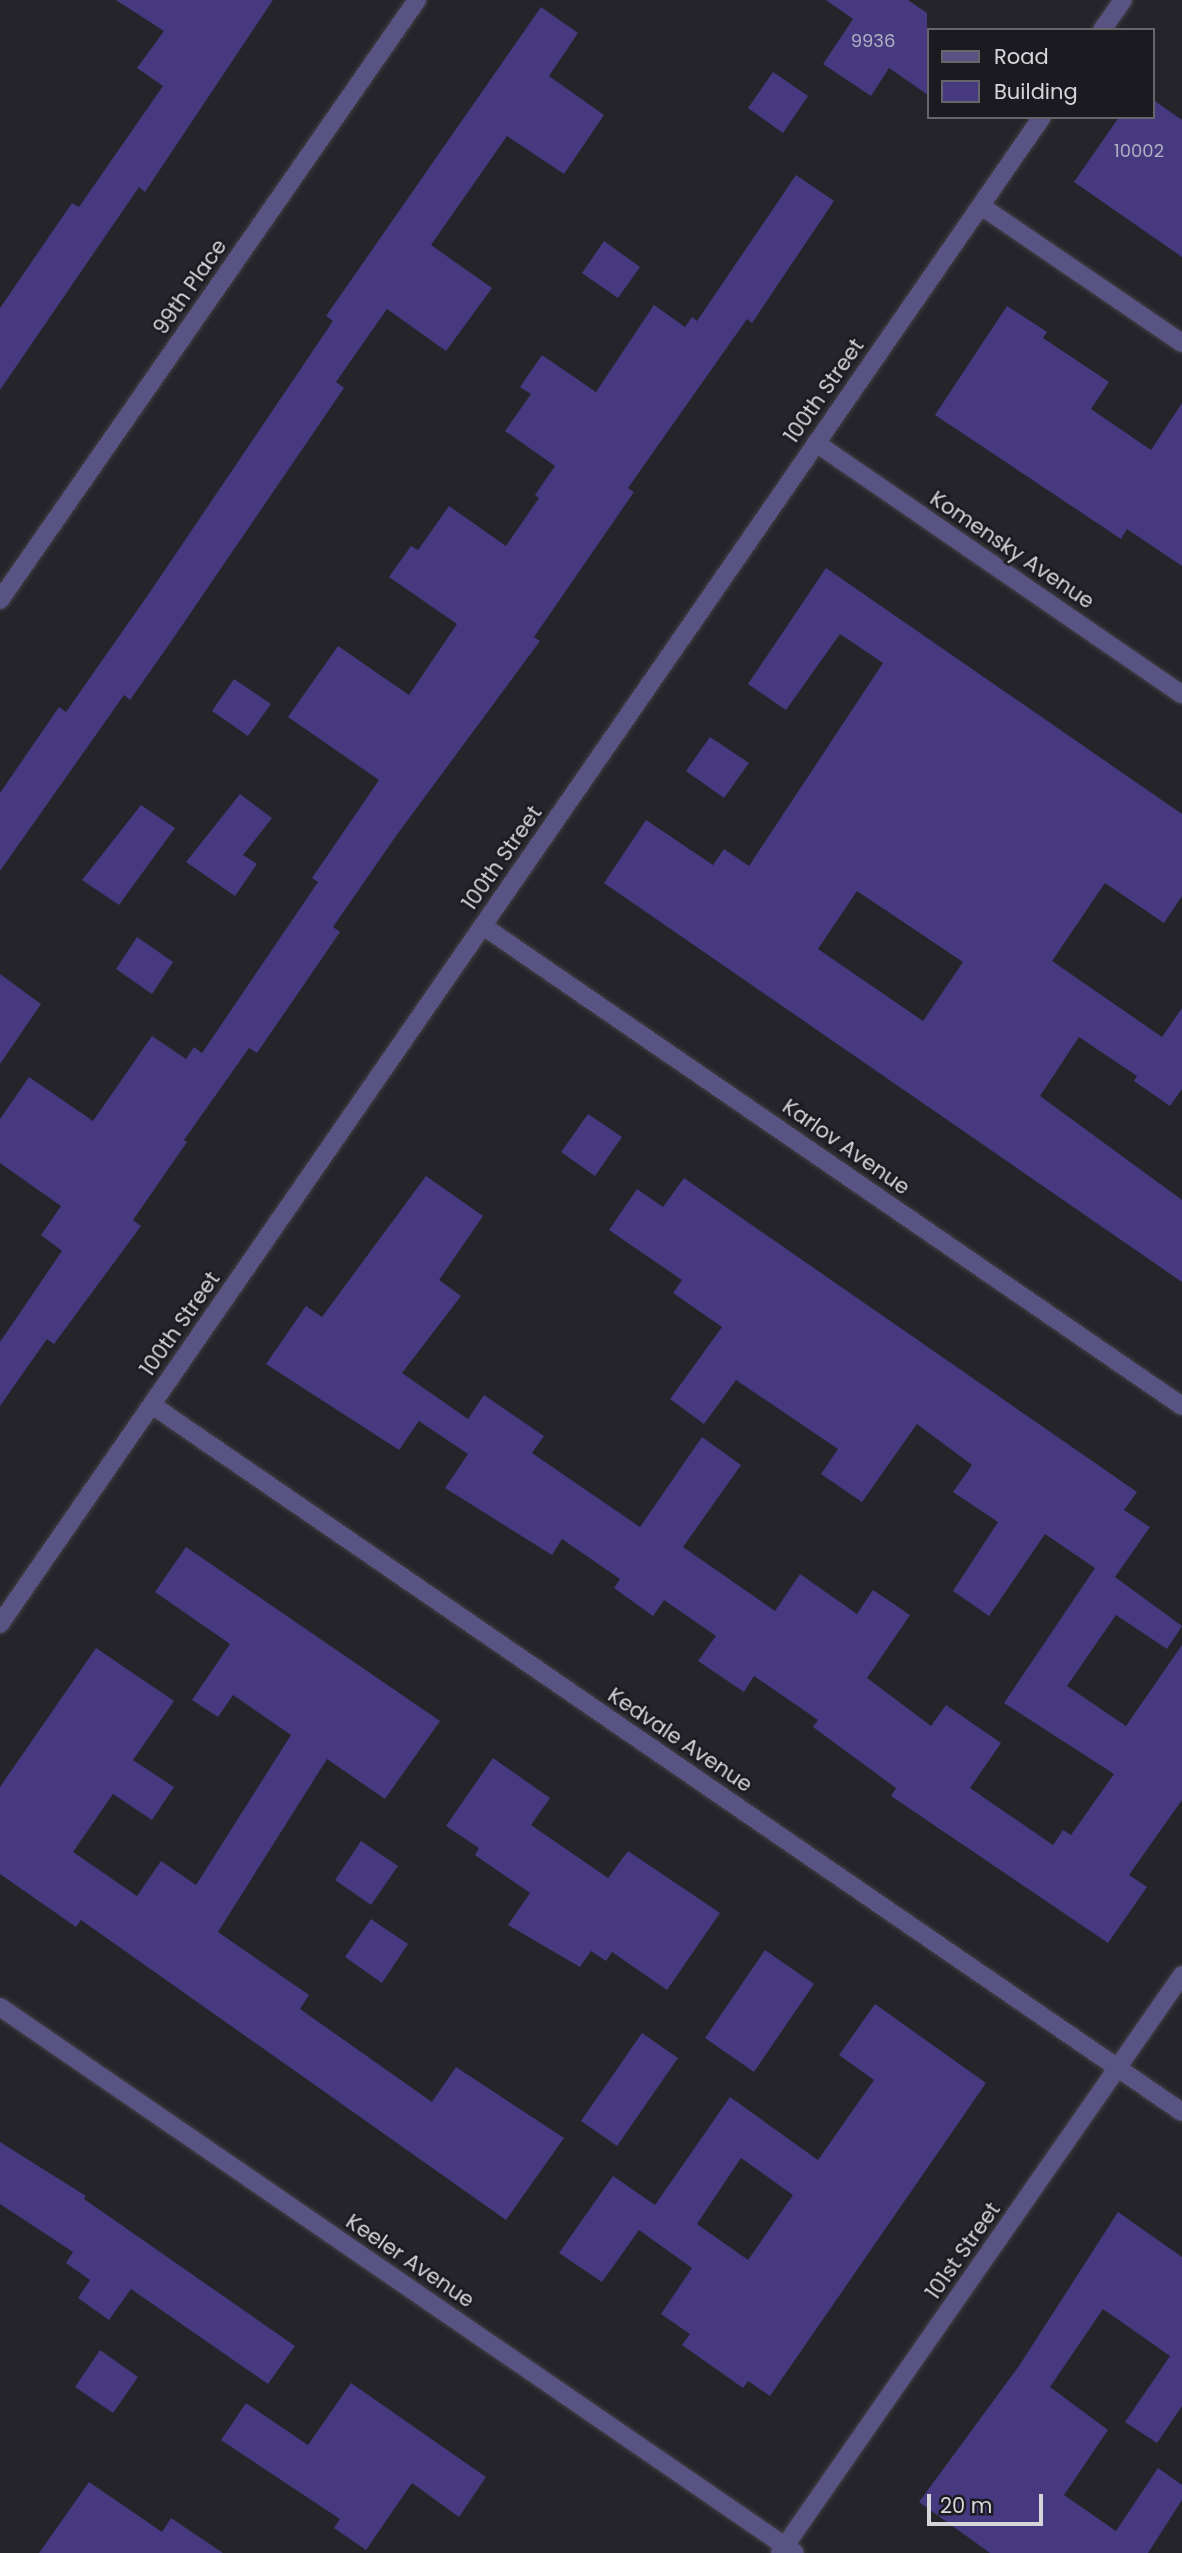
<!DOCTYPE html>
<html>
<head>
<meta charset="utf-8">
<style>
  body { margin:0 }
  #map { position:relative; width:1182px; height:2553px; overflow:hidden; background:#24242a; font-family:Poppins,sans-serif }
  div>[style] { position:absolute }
  .building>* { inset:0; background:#46397f }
  .roads { filter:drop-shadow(0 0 2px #404046) drop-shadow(0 0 2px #404046) }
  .lane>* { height:18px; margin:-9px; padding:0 9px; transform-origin:9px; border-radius:9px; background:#595383 }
  .street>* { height:18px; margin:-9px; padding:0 9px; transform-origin:9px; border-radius:9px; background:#595383 }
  span { translate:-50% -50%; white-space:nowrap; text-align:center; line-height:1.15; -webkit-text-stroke:5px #1b1a20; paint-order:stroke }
  .number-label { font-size:18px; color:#b2afc3 }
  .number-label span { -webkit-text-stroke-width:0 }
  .street-label { font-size:21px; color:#d6d6da }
  .legend { position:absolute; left:927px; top:28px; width:228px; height:91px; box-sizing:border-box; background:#1b1a20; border:2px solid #66656a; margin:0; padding:9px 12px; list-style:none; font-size:21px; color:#d6d6da }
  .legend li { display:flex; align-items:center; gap:14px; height:35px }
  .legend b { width:35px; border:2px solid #66656a }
  .scale { position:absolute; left:927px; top:2494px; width:116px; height:32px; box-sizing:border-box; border:4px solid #d6d6da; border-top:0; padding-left:9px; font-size:21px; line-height:24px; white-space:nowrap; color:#d6d6da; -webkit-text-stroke:5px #1b1a20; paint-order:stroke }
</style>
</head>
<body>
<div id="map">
  <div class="building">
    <i style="clip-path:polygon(116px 0,273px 0,145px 192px,139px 187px,0 390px,0 308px,72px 203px,79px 207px,163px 86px,137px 68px,164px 31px)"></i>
    <i style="clip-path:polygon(826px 0,908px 0,927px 13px,928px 95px,889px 68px,871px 96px,823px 64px,853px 19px)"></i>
    <i style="clip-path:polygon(541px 7px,578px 33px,549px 76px,604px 115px,564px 174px,507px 136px,431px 245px,492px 288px,446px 351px,387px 309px,336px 382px,344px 388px,168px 646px,130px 700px,124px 695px,0 871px,0 793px,59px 707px,66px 712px,150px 592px,333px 321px,326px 316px)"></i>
    <i style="clip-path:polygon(773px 72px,808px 96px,783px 133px,748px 108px)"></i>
    <i style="clip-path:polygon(1152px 99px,1182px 120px,1182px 257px,1074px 182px,1119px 117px,1152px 117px)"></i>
    <i style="clip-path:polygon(796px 175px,834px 201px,752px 323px,747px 319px,628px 488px,634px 492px,534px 637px,540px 641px,396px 836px,333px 927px,340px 932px,257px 1053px,249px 1048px,184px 1140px,187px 1142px,133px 1220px,141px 1226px,54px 1344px,47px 1339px,0 1406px,0 1342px,62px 1251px,41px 1235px,61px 1206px,0 1163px,0 1119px,29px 1077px,93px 1121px,152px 1036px,186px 1059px,194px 1047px,202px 1053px,318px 882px,312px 878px,379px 780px,288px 717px,338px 646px,409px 695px,457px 624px,389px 577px,411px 546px,418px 550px,449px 506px,506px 546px,539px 498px,535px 495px,555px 466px,505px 431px,531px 394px,520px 387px,542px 355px,596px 392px,654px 305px,685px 327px,692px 317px,697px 321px)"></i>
    <i style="clip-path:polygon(604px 241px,640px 267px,618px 298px,582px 273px)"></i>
    <i style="clip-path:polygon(1007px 306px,1047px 332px,1043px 338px,1109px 382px,1091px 409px,1151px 450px,1182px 403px,1182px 566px,1127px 529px,1121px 539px,935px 415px)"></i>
    <i style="clip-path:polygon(evenodd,826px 568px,1182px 814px,1182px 896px,1164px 923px,1105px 883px,1052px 961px,1162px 1037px,1182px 1008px,1182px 1089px,1170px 1106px,1134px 1081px,1137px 1076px,1079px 1037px,1040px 1096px,1182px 1200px,1182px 1282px,604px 883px,646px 820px,713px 865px,724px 849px,749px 866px,883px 663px,840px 634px,786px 710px,748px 684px,826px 568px,857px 891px,963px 962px,923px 1021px,818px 949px,857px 891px)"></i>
    <i style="clip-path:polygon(234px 679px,271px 704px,248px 736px,212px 711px)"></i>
    <i style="clip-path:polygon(710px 737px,749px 763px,724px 798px,686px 771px)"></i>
    <i style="clip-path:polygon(240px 794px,272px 818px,243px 855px,257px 864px,235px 896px,186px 862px)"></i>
    <i style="clip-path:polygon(141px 805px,175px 828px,119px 905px,82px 880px)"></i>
    <i style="clip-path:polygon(137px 937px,173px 962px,152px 994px,116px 969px)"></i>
    <i style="clip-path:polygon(0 974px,41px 1004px,0 1064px)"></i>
    <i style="clip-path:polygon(588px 1114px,622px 1137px,595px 1176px,561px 1152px)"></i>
    <i style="clip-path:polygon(426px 1176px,483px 1216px,439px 1280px,461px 1296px,402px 1373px,468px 1419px,484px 1395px,544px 1436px,532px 1453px,640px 1527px,702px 1437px,741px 1465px,683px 1547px,775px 1611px,800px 1574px,857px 1614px,873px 1590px,910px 1615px,867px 1678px,931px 1726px,946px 1705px,1001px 1743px,970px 1788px,1053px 1845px,1063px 1830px,1071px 1835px,1114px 1774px,1004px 1703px,1095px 1568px,1045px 1534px,989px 1616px,953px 1591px,998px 1522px,953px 1492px,972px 1465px,917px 1424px,862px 1502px,821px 1474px,838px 1449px,736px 1380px,704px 1424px,670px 1399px,722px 1327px,673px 1293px,682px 1280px,609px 1230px,637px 1189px,663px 1207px,684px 1178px,1137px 1492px,1124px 1510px,1150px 1527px,1115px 1577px,1182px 1626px,1167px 1649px,1116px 1615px,1067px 1686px,1126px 1726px,1182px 1645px,1182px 1800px,1129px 1875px,1147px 1887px,1108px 1943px,891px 1796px,896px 1788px,813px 1727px,818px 1720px,754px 1676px,744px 1692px,698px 1661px,716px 1636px,664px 1600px,653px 1616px,614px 1588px,620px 1579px,562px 1539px,552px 1555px,445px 1488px,468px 1454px,419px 1421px,399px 1450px,266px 1364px,306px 1306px,322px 1317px)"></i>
    <i style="clip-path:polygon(186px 1547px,440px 1721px,385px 1799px,327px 1759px,218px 1932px,309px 1995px,300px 2009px,432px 2102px,456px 2067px,564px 2138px,506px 2220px,81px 1920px,76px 1927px,0 1874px,0 1787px,96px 1648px,174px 1701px,133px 1760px,174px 1787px,152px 1820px,113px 1794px,73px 1852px,137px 1896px,161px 1861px,196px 1885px,291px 1735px,233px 1695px,218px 1717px,192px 1700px,230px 1644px,155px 1592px)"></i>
    <i style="clip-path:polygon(493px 1758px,550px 1798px,531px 1825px,608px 1878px,628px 1851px,720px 1913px,667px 1990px,612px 1952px,606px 1961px,591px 1951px,580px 1967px,508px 1925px,530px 1893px,475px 1855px,479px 1848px,446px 1826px)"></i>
    <i style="clip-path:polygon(361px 1841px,398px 1866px,371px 1905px,335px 1880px)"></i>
    <i style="clip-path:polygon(371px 1919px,408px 1944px,382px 1983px,345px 1957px)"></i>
    <i style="clip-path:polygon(765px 1950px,814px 1984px,754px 2072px,705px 2038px)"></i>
    <i style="clip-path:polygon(evenodd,875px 2004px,986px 2083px,770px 2396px,748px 2381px,743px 2388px,682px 2345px,690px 2334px,661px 2314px,692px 2268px,639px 2230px,602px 2282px,559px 2253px,613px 2176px,655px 2205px,730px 2097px,818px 2160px,874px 2080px,839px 2055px,875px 2004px,741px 2158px,793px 2195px,748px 2260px,697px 2224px,741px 2158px)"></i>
    <i style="clip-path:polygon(642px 2033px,678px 2058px,617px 2146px,581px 2121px)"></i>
    <i style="clip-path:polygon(0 2142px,86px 2196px,84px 2199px,295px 2346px,268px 2384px,131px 2289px,109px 2320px,78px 2298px,90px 2280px,66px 2263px,73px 2252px,0 2204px)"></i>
    <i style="clip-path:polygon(1118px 2212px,1182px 2257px,1182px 2406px,1157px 2443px,1125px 2422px,1170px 2356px,1103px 2309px,1050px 2387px,1108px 2430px,1064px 2495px,1116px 2531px,1158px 2468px,1182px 2485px,1182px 2500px,1148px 2553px,990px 2553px,919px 2502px,1019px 2366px)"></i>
    <i style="clip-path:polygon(100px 2350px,138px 2377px,113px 2413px,75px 2387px)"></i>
    <i style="clip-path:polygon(351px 2383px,486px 2477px,459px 2517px,412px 2483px,366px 2550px,334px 2528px,340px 2519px,221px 2440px,246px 2403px,308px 2445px)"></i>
    <i style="clip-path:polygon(89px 2482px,162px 2532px,171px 2518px,223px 2553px,39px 2553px)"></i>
  </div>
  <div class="roads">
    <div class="lane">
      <i style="left:981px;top:206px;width:243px;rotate:34.3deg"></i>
    </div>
    <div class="street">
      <i style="left:1102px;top:30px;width:37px;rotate:-55deg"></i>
      <i style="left:816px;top:443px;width:444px;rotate:34.5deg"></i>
      <i style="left:0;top:600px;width:731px;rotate:-55.2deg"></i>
      <i style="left:483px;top:926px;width:848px;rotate:34.48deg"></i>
      <i style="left:152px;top:1405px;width:1249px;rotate:34.47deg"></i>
      <i style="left:0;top:1624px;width:1832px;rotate:-55.34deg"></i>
      <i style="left:0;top:2007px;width:964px;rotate:34.48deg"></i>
      <i style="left:780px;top:2553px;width:704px;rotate:-55.18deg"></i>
    </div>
  </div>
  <div class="number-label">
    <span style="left:873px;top:41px">9936</span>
    <span style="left:1139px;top:151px">10002</span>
  </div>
  <div class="street-label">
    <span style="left:190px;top:287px;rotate:-55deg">99th Place</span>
    <span style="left:824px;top:391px;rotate:-55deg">100th Street</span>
    <span style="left:1012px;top:550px;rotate:34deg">Komensky Avenue</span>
    <span style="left:502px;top:858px;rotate:-55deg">100th Street</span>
    <span style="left:846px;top:1147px;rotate:35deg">Karlov Avenue</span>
    <span style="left:180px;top:1324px;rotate:-55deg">100th Street</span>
    <span style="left:680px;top:1740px;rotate:34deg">Kedvale Avenue</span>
    <span style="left:963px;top:2251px;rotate:-55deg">101st Street</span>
    <span style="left:410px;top:2261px;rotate:34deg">Keeler Avenue</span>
  </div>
  <ul class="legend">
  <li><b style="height:9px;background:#595383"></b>Road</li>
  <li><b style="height:19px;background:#46397f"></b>Building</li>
  </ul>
  <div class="scale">20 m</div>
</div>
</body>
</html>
